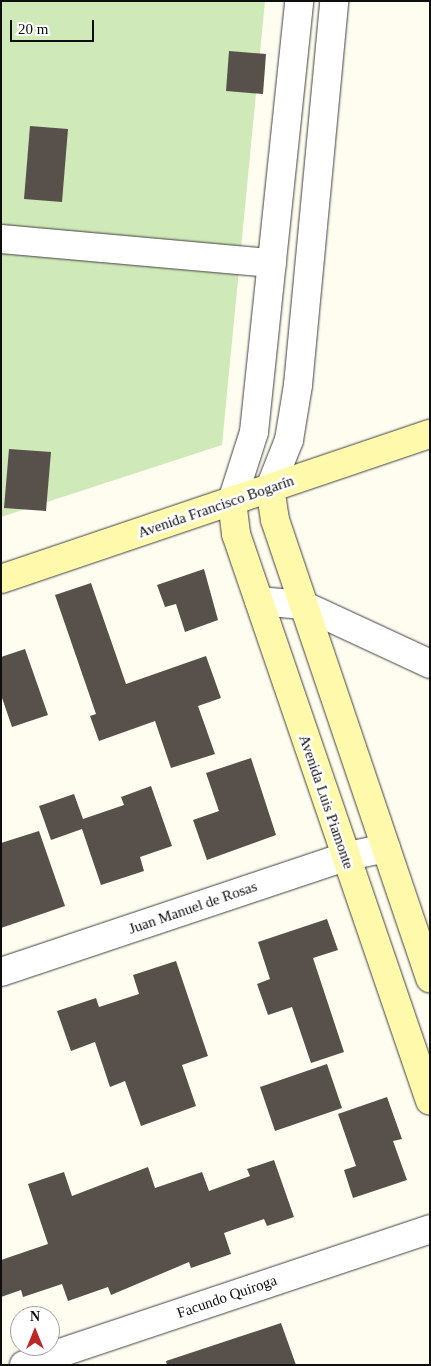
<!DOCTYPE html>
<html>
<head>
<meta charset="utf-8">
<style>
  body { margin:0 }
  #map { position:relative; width:431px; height:1366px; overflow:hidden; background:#fffdf0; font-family:Georgia,serif }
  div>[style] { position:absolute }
  .green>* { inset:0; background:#d0e9b9 }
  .building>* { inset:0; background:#57504b }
  .roads { filter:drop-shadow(0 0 1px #414141) drop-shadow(0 0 1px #414141) }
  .street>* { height:28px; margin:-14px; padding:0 14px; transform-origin:14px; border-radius:14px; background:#fff }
  .secondary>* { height:28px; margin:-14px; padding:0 14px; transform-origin:14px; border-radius:14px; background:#fef9ab }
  span { translate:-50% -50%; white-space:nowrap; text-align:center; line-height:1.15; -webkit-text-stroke:5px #fff; paint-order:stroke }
  .street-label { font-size:15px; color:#0e0e0e }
  .frame { position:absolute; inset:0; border:2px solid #0e0e0e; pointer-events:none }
  .north { position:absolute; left:10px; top:1306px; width:50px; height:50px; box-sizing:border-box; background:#fff; border:1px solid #9f9f9f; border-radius:50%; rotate:0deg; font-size:14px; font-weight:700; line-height:20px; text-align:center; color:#0e0e0e }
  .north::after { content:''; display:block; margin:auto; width:18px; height:22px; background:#bf2626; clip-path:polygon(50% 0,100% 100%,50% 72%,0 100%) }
  .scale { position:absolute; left:10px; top:20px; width:84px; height:22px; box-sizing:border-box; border:2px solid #0e0e0e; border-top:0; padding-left:6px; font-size:15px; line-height:18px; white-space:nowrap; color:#0e0e0e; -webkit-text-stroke:4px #fff; paint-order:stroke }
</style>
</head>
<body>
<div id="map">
  <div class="green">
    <i style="clip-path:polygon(1px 1px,265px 1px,222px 445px,1px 517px)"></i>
  </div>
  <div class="building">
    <i style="clip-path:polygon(229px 51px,266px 54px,263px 94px,226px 91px)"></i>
    <i style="clip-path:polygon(30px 126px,68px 129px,62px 202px,24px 199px)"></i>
    <i style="clip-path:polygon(9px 449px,51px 452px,46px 511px,4px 508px)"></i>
    <i style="clip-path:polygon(204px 569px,218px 620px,185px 632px,176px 604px,165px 607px,157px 585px)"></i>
    <i style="clip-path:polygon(91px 583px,126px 684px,206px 656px,221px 698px,198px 706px,215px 754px,171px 768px,155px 721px,99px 741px,90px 716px,96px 714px,55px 595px)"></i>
    <i style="clip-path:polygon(25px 649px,48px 715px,12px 727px,1px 695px,1px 657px)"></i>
    <i style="clip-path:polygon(251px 758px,276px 835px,207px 860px,193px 820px,219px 811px,206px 773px)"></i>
    <i style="clip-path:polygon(151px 786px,172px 846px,140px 857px,144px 871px,101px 885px,82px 829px,51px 840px,39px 806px,74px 794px,83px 819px,124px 805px,121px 797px)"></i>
    <i style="clip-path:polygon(39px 831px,65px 906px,1px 928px,1px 843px)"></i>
    <i style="clip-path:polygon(327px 919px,338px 950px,313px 958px,344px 1052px,311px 1063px,292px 1007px,268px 1015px,257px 984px,270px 979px,258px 942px)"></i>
    <i style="clip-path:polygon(176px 961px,208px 1056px,182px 1065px,196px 1106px,141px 1126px,125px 1081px,110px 1087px,95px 1042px,71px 1051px,57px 1011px,96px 998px,99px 1007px,139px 994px,133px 975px)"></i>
    <i style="clip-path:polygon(327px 1064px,342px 1108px,275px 1131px,260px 1087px)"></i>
    <i style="clip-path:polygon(387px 1097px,402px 1139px,393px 1141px,407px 1180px,353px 1198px,344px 1170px,356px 1166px,338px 1114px)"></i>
    <i style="clip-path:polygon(274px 1160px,294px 1217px,267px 1226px,264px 1219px,224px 1233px,231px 1254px,191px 1268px,189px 1262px,111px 1295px,108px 1287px,68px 1301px,62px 1284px,23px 1297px,21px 1290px,1px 1297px,1px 1260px,48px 1244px,28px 1184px,64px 1172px,72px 1196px,148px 1167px,155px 1188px,202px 1172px,209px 1191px,250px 1176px,247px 1169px)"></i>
    <i style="clip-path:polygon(281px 1323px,296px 1365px,167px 1365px,166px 1361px)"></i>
  </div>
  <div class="roads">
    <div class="street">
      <i style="left:1px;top:239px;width:272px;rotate:5.1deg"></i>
      <i style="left:270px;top:488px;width:52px;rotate:-68.4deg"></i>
      <i style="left:289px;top:440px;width:56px;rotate:-80.7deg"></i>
      <i style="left:298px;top:385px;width:386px;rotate:-84.6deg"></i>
      <i style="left:232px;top:501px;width:72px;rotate:-72.3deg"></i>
      <i style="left:254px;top:432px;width:433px;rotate:-84deg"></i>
      <i style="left:259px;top:601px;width:44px;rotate:5.2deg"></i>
      <i style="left:303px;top:605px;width:140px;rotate:24.9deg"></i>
      <i style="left:1px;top:972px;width:362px;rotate:-18.5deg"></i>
      <i style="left:344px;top:857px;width:43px;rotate:-12.1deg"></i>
      <i style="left:24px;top:1365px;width:428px;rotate:-18.5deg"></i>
    </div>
    <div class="secondary">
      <i style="left:270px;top:488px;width:32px;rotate:81deg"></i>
      <i style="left:275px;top:520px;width:484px;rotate:71.3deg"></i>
      <i style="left:232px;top:501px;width:33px;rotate:83deg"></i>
      <i style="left:236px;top:534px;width:599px;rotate:71.11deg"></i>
      <i style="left:1px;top:579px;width:453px;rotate:-18.7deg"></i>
    </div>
  </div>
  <div class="street-label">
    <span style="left:216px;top:507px;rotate:-19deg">Avenida Francisco Bogarín</span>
    <span style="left:326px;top:802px;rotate:71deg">Avenida Luis Piamonte</span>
    <span style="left:193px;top:908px;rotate:-19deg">Juan Manuel de Rosas</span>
    <span style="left:227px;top:1297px;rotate:-19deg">Facundo Quiroga</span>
  </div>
  <div class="frame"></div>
  <div class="north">N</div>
  <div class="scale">20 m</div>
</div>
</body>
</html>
